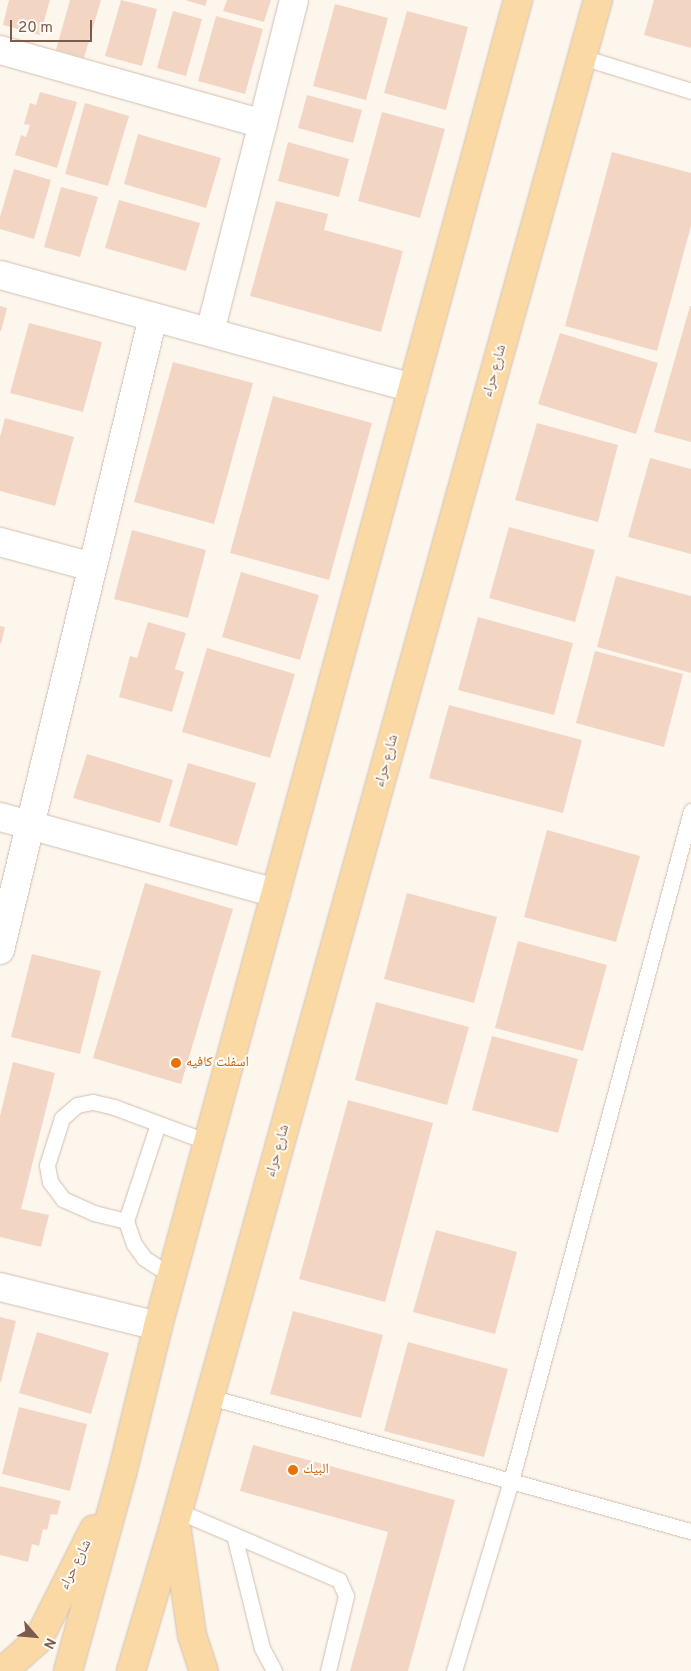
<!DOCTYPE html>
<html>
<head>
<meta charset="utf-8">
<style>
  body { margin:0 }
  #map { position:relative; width:691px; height:1671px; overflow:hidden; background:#fdf6ec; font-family:Overpass,"Noto Naskh Arabic",sans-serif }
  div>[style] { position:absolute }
  .building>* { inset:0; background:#f3d5c3 }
  .roads { filter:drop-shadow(0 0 1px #d1beb0) drop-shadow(0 0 1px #d1beb0) }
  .lane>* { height:15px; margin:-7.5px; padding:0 7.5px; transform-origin:7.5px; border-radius:7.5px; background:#fff }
  .street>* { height:28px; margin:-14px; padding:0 14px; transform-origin:14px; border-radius:14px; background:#fff }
  .secondary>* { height:28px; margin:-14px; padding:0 14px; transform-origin:14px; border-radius:14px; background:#fff }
  .primary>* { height:28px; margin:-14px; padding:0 14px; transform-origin:14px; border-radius:14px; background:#fbd9a5 }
  .dots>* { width:14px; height:14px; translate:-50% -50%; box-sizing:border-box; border:2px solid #fffaf3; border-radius:50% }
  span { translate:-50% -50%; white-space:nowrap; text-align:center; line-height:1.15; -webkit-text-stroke:4px #fffaf3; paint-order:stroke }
  .street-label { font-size:14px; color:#7a5c4d }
  .food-label { font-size:14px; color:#c56008 }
  .left { translate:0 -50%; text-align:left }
  .north { position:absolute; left:10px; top:1611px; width:50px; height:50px; -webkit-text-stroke:4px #fffaf3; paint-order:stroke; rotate:117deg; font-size:14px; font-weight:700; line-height:20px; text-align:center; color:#7a5c4d }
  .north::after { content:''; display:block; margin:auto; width:18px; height:22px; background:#7a5c4d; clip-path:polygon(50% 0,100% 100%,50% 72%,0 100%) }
  .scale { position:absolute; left:10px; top:20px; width:82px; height:22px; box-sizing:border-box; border:2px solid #7a5c4d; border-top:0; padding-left:6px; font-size:15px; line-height:18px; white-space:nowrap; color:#7a5c4d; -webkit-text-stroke:4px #fffaf3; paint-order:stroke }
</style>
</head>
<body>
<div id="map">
  <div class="building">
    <i style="clip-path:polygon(9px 0,50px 0,40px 35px,3px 25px)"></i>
    <i style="clip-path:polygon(70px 0,101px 0,84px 58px,56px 50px)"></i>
    <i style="clip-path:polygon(121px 0,157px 9px,142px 66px,105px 56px)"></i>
    <i style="clip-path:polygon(185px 0,207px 0,205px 6px)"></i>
    <i style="clip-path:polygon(227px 0,271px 0,264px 22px,223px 11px)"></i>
    <i style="clip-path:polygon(654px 0,691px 0,691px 48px,644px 35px)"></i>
    <i style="clip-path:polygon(335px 4px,388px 18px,366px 100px,313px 86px)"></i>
    <i style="clip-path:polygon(173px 11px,202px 19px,186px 76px,157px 68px)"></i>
    <i style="clip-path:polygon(407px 11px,468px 27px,446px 110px,384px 93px)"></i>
    <i style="clip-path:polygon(216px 16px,263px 29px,245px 94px,198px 81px)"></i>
    <i style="clip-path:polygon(40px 92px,77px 102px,57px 168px,15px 155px,21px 135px,26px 137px,30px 125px,24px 124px,30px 103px,36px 105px)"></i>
    <i style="clip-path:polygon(307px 95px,362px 110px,353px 143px,298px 128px)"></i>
    <i style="clip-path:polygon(85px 103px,129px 116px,108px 186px,65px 174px)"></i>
    <i style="clip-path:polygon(382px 112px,445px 129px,420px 218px,358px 201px)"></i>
    <i style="clip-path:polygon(138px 134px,221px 158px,206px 208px,124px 184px)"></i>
    <i style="clip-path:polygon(288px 142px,349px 159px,339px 197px,278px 181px)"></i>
    <i style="clip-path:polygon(612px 152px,691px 173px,691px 226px,657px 351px,565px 326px)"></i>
    <i style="clip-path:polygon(14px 169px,51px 180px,34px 239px,0 229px,0 217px)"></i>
    <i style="clip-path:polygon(61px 187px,98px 197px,80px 257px,44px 247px)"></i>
    <i style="clip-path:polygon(119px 200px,200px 223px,186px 271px,105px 248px)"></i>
    <i style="clip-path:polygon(276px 201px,328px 214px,324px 230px,403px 251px,381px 332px,250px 296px)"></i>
    <i style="clip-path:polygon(0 306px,7px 308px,1px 331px,0 331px)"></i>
    <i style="clip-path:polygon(690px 306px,691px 306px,691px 442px,654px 432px)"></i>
    <i style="clip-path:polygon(29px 323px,102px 342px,83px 412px,10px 393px)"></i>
    <i style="clip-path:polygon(560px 333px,658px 363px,636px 434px,538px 404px)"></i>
    <i style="clip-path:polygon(173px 362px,253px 383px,214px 524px,134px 502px)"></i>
    <i style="clip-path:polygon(273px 396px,372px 423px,329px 580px,230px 553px)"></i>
    <i style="clip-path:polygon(5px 418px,74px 437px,55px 506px,0 491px,0 437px)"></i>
    <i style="clip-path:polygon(537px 423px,618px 445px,598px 522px,515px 500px)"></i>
    <i style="clip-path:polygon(650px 458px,691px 469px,691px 554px,628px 537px)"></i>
    <i style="clip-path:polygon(509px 527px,595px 550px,575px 622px,489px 598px)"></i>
    <i style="clip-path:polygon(132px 530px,206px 550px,188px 618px,114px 599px)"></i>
    <i style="clip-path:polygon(241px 572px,319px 595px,300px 660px,222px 637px)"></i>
    <i style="clip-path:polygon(616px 576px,691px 596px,691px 673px,597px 647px)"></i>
    <i style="clip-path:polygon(478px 617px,573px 643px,554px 715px,458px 690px)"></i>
    <i style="clip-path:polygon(148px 622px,186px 633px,175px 669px,184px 672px,172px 712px,119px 697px,130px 656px,137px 658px)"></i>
    <i style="clip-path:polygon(0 626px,5px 627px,1px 644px,0 643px)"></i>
    <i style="clip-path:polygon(207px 648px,295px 674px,270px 758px,182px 732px)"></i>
    <i style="clip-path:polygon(595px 651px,683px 674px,664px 747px,576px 723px)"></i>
    <i style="clip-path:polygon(449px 705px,582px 740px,563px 813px,429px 778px)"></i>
    <i style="clip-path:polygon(87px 754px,173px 780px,160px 823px,73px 798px)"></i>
    <i style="clip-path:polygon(188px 763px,256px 783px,237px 846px,169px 826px)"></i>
    <i style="clip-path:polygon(547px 830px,640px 856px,616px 942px,524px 917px)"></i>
    <i style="clip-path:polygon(145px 883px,233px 909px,181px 1084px,93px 1058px)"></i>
    <i style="clip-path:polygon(407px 893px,497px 917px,474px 1003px,384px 979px)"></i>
    <i style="clip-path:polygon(518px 941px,607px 965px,583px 1051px,495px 1028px)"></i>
    <i style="clip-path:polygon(32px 954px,101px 971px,80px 1054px,11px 1037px)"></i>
    <i style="clip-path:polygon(376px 1002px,469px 1027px,447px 1105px,355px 1080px)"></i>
    <i style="clip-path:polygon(492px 1036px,578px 1059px,558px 1133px,472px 1110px)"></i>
    <i style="clip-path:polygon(13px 1062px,55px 1073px,21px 1209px,49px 1215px,41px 1247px,0 1237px,0 1116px)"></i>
    <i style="clip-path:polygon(348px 1100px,433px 1123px,385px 1302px,299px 1279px)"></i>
    <i style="clip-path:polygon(436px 1230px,517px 1252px,495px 1334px,413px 1312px)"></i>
    <i style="clip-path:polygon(293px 1311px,383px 1335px,361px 1418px,270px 1394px)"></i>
    <i style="clip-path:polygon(0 1317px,16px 1321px,1px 1382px,0 1382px)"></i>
    <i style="clip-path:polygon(37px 1332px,109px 1353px,91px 1414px,19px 1393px)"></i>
    <i style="clip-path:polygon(408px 1342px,508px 1369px,484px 1457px,384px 1431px)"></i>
    <i style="clip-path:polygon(19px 1407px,87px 1424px,70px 1491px,2px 1474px)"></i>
    <i style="clip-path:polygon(253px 1445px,455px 1500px,408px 1671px,350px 1671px,388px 1532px,240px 1491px)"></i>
    <i style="clip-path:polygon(0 1486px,61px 1501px,57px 1515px,51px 1514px,47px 1530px,43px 1529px,39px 1546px,32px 1544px,28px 1562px,0 1555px)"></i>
  </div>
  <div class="roads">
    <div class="lane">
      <i style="left:582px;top:57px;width:114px;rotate:17.3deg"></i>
      <i style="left:158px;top:1124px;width:102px;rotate:108.3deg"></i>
      <i style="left:126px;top:1221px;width:24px;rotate:71deg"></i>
      <i style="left:134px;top:1244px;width:17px;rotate:54deg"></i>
      <i style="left:144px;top:1258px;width:33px;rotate:33deg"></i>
      <i style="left:126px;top:1221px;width:33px;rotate:-166deg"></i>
      <i style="left:94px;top:1213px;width:34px;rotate:-156deg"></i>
      <i style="left:63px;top:1199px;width:21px;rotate:-127deg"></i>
      <i style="left:50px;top:1182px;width:17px;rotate:-100deg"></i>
      <i style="left:47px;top:1165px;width:49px;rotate:-72.3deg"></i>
      <i style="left:62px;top:1118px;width:20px;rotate:-41deg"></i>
      <i style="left:77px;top:1105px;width:16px;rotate:-11deg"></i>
      <i style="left:93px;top:1102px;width:22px;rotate:13deg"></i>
      <i style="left:114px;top:1107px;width:100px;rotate:20.4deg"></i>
      <i style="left:210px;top:1397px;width:499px;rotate:15.6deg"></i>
      <i style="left:178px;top:1511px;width:175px;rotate:23.2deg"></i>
      <i style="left:339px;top:1580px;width:17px;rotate:66deg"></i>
      <i style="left:346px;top:1596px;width:77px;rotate:103.5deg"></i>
      <i style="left:234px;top:1535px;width:116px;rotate:76.1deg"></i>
      <i style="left:262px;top:1648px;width:26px;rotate:62deg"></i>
      <i style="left:454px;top:1671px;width:198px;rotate:-73.3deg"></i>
      <i style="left:511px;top:1481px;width:694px;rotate:-74.96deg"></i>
    </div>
    <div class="street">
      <i style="left:0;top:50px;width:273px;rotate:15.7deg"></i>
      <i style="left:0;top:275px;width:428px;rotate:15.3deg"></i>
      <i style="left:210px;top:332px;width:342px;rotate:-75.8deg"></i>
      <i style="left:0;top:542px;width:95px;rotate:15.2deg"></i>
      <i style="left:0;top:817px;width:286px;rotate:15.4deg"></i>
      <i style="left:0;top:1287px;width:163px;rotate:13.9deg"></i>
    </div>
    <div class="secondary">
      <i style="left:0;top:950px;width:651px;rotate:-76.41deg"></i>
    </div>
    <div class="primary">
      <i style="left:177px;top:1531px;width:105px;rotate:81.8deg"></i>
      <i style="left:192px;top:1635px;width:38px;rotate:72deg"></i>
      <i style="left:3px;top:1671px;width:47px;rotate:-41.5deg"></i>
      <i style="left:38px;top:1640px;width:124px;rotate:-63.2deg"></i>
      <i style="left:68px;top:1671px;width:204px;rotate:-74.7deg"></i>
      <i style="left:122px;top:1474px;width:152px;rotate:-76.3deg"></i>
      <i style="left:158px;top:1326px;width:1374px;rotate:-74.81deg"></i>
      <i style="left:131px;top:1671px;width:155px;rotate:-73.5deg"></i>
      <i style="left:175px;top:1522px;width:1580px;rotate:-74.47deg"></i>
    </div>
  </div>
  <div class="dots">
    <i style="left:176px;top:1063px;background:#e8710a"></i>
    <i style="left:293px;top:1470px;background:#e8710a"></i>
  </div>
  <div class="street-label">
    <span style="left:495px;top:371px;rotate:-74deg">شارع حراء</span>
    <span style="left:387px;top:761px;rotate:-74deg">شارع حراء</span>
    <span style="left:278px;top:1151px;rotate:-74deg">شارع حراء</span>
    <span style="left:76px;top:1565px;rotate:-63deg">شارع حراء</span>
  </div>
  <div class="food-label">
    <span class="left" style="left:186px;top:1063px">اسفلت كافيه</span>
    <span class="left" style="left:303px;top:1470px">البيك</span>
  </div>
  <div class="north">N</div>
  <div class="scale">20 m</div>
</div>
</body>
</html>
